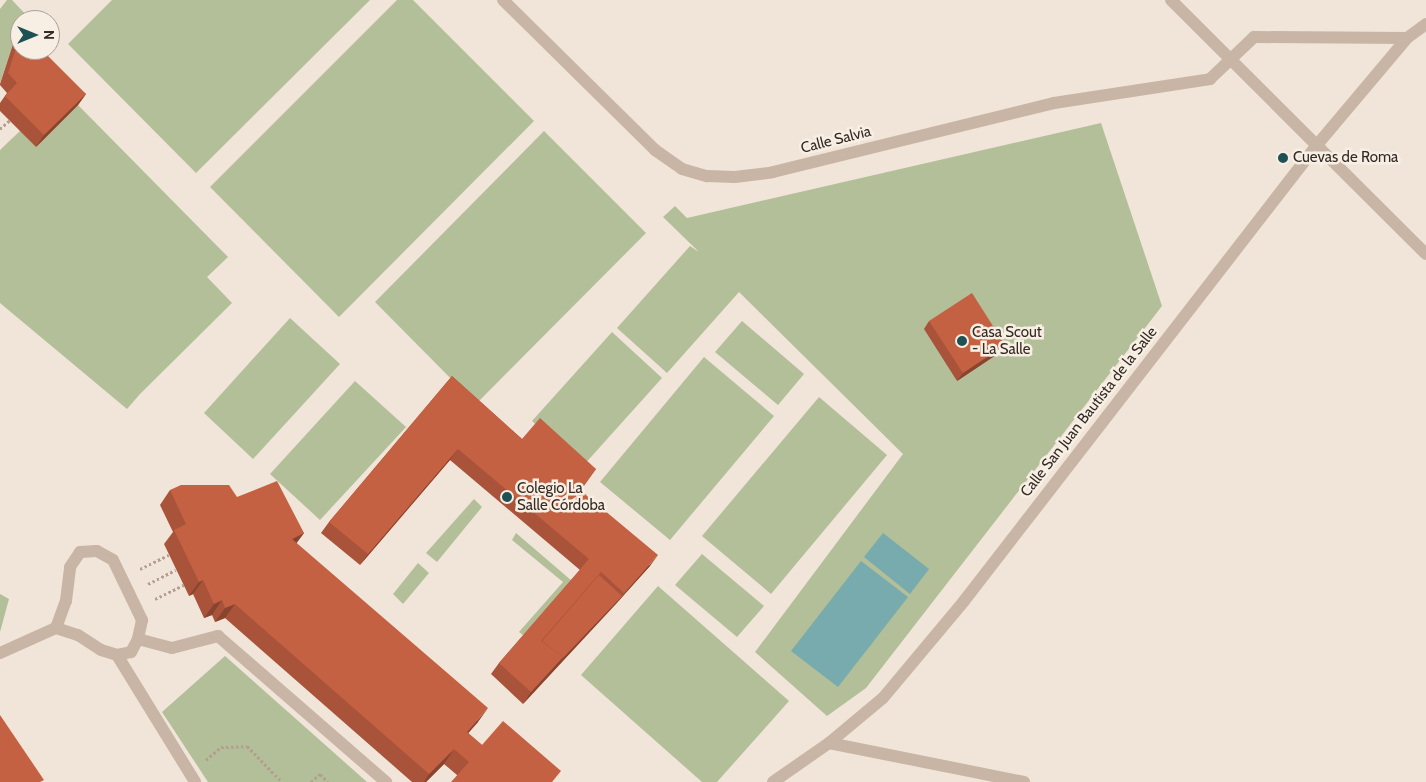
<!DOCTYPE html>
<html>
<head>
<meta charset="utf-8">
<style>
  body { margin:0 }
  #map { position:relative; width:1426px; height:782px; overflow:hidden; background:#f0e5d8; font-family:Cabin,sans-serif }
  div>[style] { position:absolute }
  .green>* { inset:0; background:#b2bf99 }
  .water>* { inset:0; background:#78abad }
  .path>* { height:3px; margin-top:-1.5px; transform-origin:0; background:repeating-linear-gradient(90deg,#b49e8f 0 2.5px,transparent 0 5px) }
  .minor>* { height:12px; margin:-6px; padding:0 6px; transform-origin:6px; border-radius:6px; background:#c8b5a5 }
  .wall>* { inset:0; background:#a9533a }
  .shaded-wall>* { inset:0; background:#89442f }
  .building>* { inset:0; background:#c46143 }
  .dots>* { width:14px; height:14px; translate:-50% -50%; box-sizing:border-box; border:2px solid #f8efe4; border-radius:50% }
  span { translate:-50% -50%; white-space:nowrap; text-align:center; line-height:1.15; -webkit-text-stroke:5px #f8efe4; paint-order:stroke }
  .street-label { font-size:15px; color:#342a26 }
  .poi-label { font-size:15px; color:#342a26 }
  .left { translate:0 -50%; text-align:left }
  .north { position:absolute; left:10px; top:10px; width:50px; height:50px; box-sizing:border-box; background:#f8efe4; border:1px solid #aaa098; border-radius:50%; rotate:90deg; font-size:14px; font-weight:700; line-height:20px; text-align:center; color:#342a26 }
  .north::after { content:''; display:block; margin:auto; width:18px; height:22px; background:#1d5154; clip-path:polygon(50% 0,100% 100%,50% 72%,0 100%) }
</style>
</head>
<body>
<div id="map">
  <div class="green">
    <i style="clip-path:polygon(7px 0,12px 0,29px 18px,20px 20px,20px 32px,14px 41px,0 83px,0 9px)"></i>
    <i style="clip-path:polygon(112px 0,370px 0,196px 173px,68px 44px)"></i>
    <i style="clip-path:polygon(397px 0,413px 0,534px 121px,339px 317px,210px 187px)"></i>
    <i style="clip-path:polygon(78px 105px,228px 257px,207px 277px,232px 303px,140px 394px,127px 409px,0 303px,0 150px,20px 131px)"></i>
    <i style="clip-path:polygon(1101px 123px,1162px 306px,866px 688px,827px 716px,755px 652px,903px 454px,739px 292px,667px 373px,617px 328px,690px 246px,699px 252px,663px 217px,675px 206px,687px 218px)"></i>
    <i style="clip-path:polygon(544px 131px,646px 233px,476px 404px,375px 302px)"></i>
    <i style="clip-path:polygon(290px 318px,340px 364px,253px 459px,204px 413px)"></i>
    <i style="clip-path:polygon(742px 321px,804px 374px,778px 405px,715px 352px)"></i>
    <i style="clip-path:polygon(612px 332px,662px 378px,582px 467px,532px 421px)"></i>
    <i style="clip-path:polygon(704px 357px,774px 416px,670px 540px,600px 482px)"></i>
    <i style="clip-path:polygon(355px 381px,406px 427px,320px 520px,270px 474px)"></i>
    <i style="clip-path:polygon(819px 397px,887px 455px,771px 594px,702px 536px)"></i>
    <i style="clip-path:polygon(474px 499px,482px 507px,437px 562px,426px 553px)"></i>
    <i style="clip-path:polygon(516px 533px,572px 581px,524px 636px,519px 632px,563px 582px,512px 540px)"></i>
    <i style="clip-path:polygon(702px 554px,764px 606px,737px 637px,675px 585px)"></i>
    <i style="clip-path:polygon(418px 563px,429px 573px,403px 604px,393px 594px)"></i>
    <i style="clip-path:polygon(658px 586px,789px 701px,717px 782px,702px 782px,581px 675px)"></i>
    <i style="clip-path:polygon(0 594px,9px 599px,0 632px)"></i>
    <i style="clip-path:polygon(225px 656px,367px 782px,208px 782px,162px 712px)"></i>
  </div>
  <div class="water">
    <i style="clip-path:polygon(883px 533px,929px 569px,910px 594px,864px 557px)"></i>
    <i style="clip-path:polygon(861px 561px,908px 597px,838px 687px,791px 651px)"></i>
  </div>
  <div class="path">
    <i style="left:0;top:129px;width:13px;rotate:-42deg"></i>
    <i style="left:140px;top:569px;width:32px;rotate:-26deg"></i>
    <i style="left:148px;top:584px;width:31px;rotate:-27deg"></i>
    <i style="left:155px;top:599px;width:32px;rotate:-26deg"></i>
    <i style="left:206px;top:760px;width:20px;rotate:-41deg"></i>
    <i style="left:221px;top:747px;width:26px;rotate:-2deg"></i>
    <i style="left:247px;top:746px;width:50px;rotate:45.8deg"></i>
    <i style="left:311px;top:782px;width:12px;rotate:-42deg"></i>
    <i style="left:320px;top:774px;width:11px;rotate:45deg"></i>
  </div>
  <div class="minor">
    <i style="left:503px;top:0;width:214px;rotate:44.6deg"></i>
    <i style="left:655px;top:150px;width:33px;rotate:35deg"></i>
    <i style="left:682px;top:169px;width:26px;rotate:16deg"></i>
    <i style="left:707px;top:176px;width:28px;rotate:2deg"></i>
    <i style="left:735px;top:177px;width:38px;rotate:-7deg"></i>
    <i style="left:773px;top:172px;width:289px;rotate:-13.8deg"></i>
    <i style="left:1054px;top:103px;width:158px;rotate:-8.7deg"></i>
    <i style="left:1210px;top:79px;width:61px;rotate:-43.7deg"></i>
    <i style="left:1254px;top:37px;width:153px;rotate:0.4deg"></i>
    <i style="left:1171px;top:0;width:360px;rotate:44.9deg"></i>
    <i style="left:56px;top:628px;width:29px;rotate:-70deg"></i>
    <i style="left:66px;top:601px;width:34px;rotate:-83deg"></i>
    <i style="left:70px;top:567px;width:18px;rotate:-56deg"></i>
    <i style="left:80px;top:552px;width:17px;rotate:-3deg"></i>
    <i style="left:97px;top:551px;width:18px;rotate:29deg"></i>
    <i style="left:113px;top:560px;width:67px;rotate:64.2deg"></i>
    <i style="left:142px;top:620px;width:19px;rotate:102deg"></i>
    <i style="left:138px;top:639px;width:15px;rotate:118deg"></i>
    <i style="left:131px;top:652px;width:14px;rotate:168deg"></i>
    <i style="left:138px;top:639px;width:35px;rotate:15deg"></i>
    <i style="left:172px;top:648px;width:48px;rotate:-14.6deg"></i>
    <i style="left:218px;top:636px;width:223px;rotate:41deg"></i>
    <i style="left:0;top:653px;width:61px;rotate:-24.1deg"></i>
    <i style="left:56px;top:628px;width:23px;rotate:18deg"></i>
    <i style="left:78px;top:635px;width:27px;rotate:33deg"></i>
    <i style="left:101px;top:650px;width:17px;rotate:17deg"></i>
    <i style="left:117px;top:655px;width:149px;rotate:58.4deg"></i>
    <i style="left:829px;top:743px;width:199px;rotate:11.3deg"></i>
    <i style="left:773px;top:782px;width:68px;rotate:-34.9deg"></i>
    <i style="left:829px;top:743px;width:70px;rotate:-39.8deg"></i>
    <i style="left:883px;top:698px;width:126px;rotate:-50.1deg"></i>
    <i style="left:964px;top:601px;width:577px;rotate:-52.26deg"></i>
    <i style="left:1317px;top:145px;width:140px;rotate:-49.9deg"></i>
    <i style="left:1407px;top:38px;width:24px;rotate:-36deg"></i>
  </div>
  <div class="wall">
    <i style="clip-path:polygon(20px 33px,20px 50px,86px 94px,78px 105px,36px 147px,0 111px,0 103px,7px 93px,0 85px,0 84px,14px 41px)"></i>
    <i style="clip-path:polygon(929px 321px,999px 353px,957px 381px,924px 329px)"></i>
    <i style="clip-path:polygon(452px 376px,522px 439px,596px 469px,581px 490px,650px 566px,523px 704px,491px 674px,499px 663px,580px 570px,450px 460px,360px 565px,321px 533px,329px 522px)"></i>
    <i style="clip-path:polygon(170px 490px,237px 497px,304px 533px,296px 543px,478px 722px,468px 733px,482px 745px,561px 771px,457px 775px,444px 764px,426px 782px,412px 782px,225px 618px,215px 622px,212px 615px,204px 618px,193px 594px,189px 596px,164px 544px,173px 532px,160px 505px)"></i>
  </div>
  <div class="shaded-wall">
    <i style="clip-path:polygon(86px 94px,78px 105px,36px 147px,44px 135px)"></i>
    <i style="clip-path:polygon(1005px 345px,999px 353px,957px 381px,963px 373px)"></i>
    <i style="clip-path:polygon(458px 449px,450px 460px,360px 565px,368px 554px)"></i>
    <i style="clip-path:polygon(304px 533px,293px 548px,292px 539px)"></i>
    <i style="clip-path:polygon(658px 555px,650px 566px,616px 604px,523px 704px,531px 692px,563px 657px,622px 596px)"></i>
    <i style="clip-path:polygon(203px 580px,193px 594px,189px 596px,199px 582px)"></i>
    <i style="clip-path:polygon(222px 600px,212px 615px,204px 618px,214px 604px)"></i>
    <i style="clip-path:polygon(235px 604px,225px 618px,215px 622px,225px 608px)"></i>
    <i style="clip-path:polygon(488px 708px,478px 722px,457px 746px,467px 732px)"></i>
    <i style="clip-path:polygon(454px 749px,444px 764px,426px 782px,424px 782px,429px 774px)"></i>
  </div>
  <div class="building">
    <i style="clip-path:polygon(20px 36px,20px 50px,42px 50px,86px 94px,44px 135px,5px 96px,17px 83px,8px 73px)"></i>
    <i style="clip-path:polygon(972px 293px,1005px 345px,963px 373px,929px 321px)"></i>
    <i style="clip-path:polygon(452px 376px,522px 439px,540px 418px,596px 469px,580px 490px,658px 555px,624px 593px,601px 572px,541px 641px,563px 657px,531px 692px,499px 663px,589px 559px,458px 449px,368px 554px,329px 522px)"></i>
    <i style="clip-path:polygon(277px 481px,304px 533px,292px 539px,488px 708px,467px 732px,482px 745px,503px 721px,561px 771px,552px 782px,451px 782px,469px 762px,454px 749px,429px 774px,235px 604px,225px 608px,222px 600px,214px 604px,203px 580px,199px 582px,174px 530px,186px 524px,170px 490px,181px 485px,229px 485px,237px 497px)"></i>
    <i style="clip-path:polygon(599px 575px,622px 596px,561px 660px,563px 657px,542px 641px)"></i>
    <i style="clip-path:polygon(0 715px,44px 780px,40px 782px,0 782px)"></i>
  </div>
  <div class="dots">
    <i style="left:1283px;top:158px;background:#1d5154"></i>
    <i style="left:962px;top:341px;background:#1d5154"></i>
    <i style="left:507px;top:497px;background:#1d5154"></i>
  </div>
  <div class="street-label">
    <span style="left:836px;top:140px;rotate:-14deg">Calle Salvia</span>
    <span style="left:1089px;top:412px;rotate:-52deg">Calle San Juan Bautista de la Salle</span>
  </div>
  <div class="poi-label">
    <span class="left" style="left:1293px;top:158px">Cuevas de Roma</span>
    <span class="left" style="left:972px;top:341px">Casa Scout<br>- La Salle</span>
    <span class="left" style="left:517px;top:497px">Colegio La<br>Salle Córdoba</span>
  </div>
  <div class="north">N</div>
</div>
</body>
</html>
